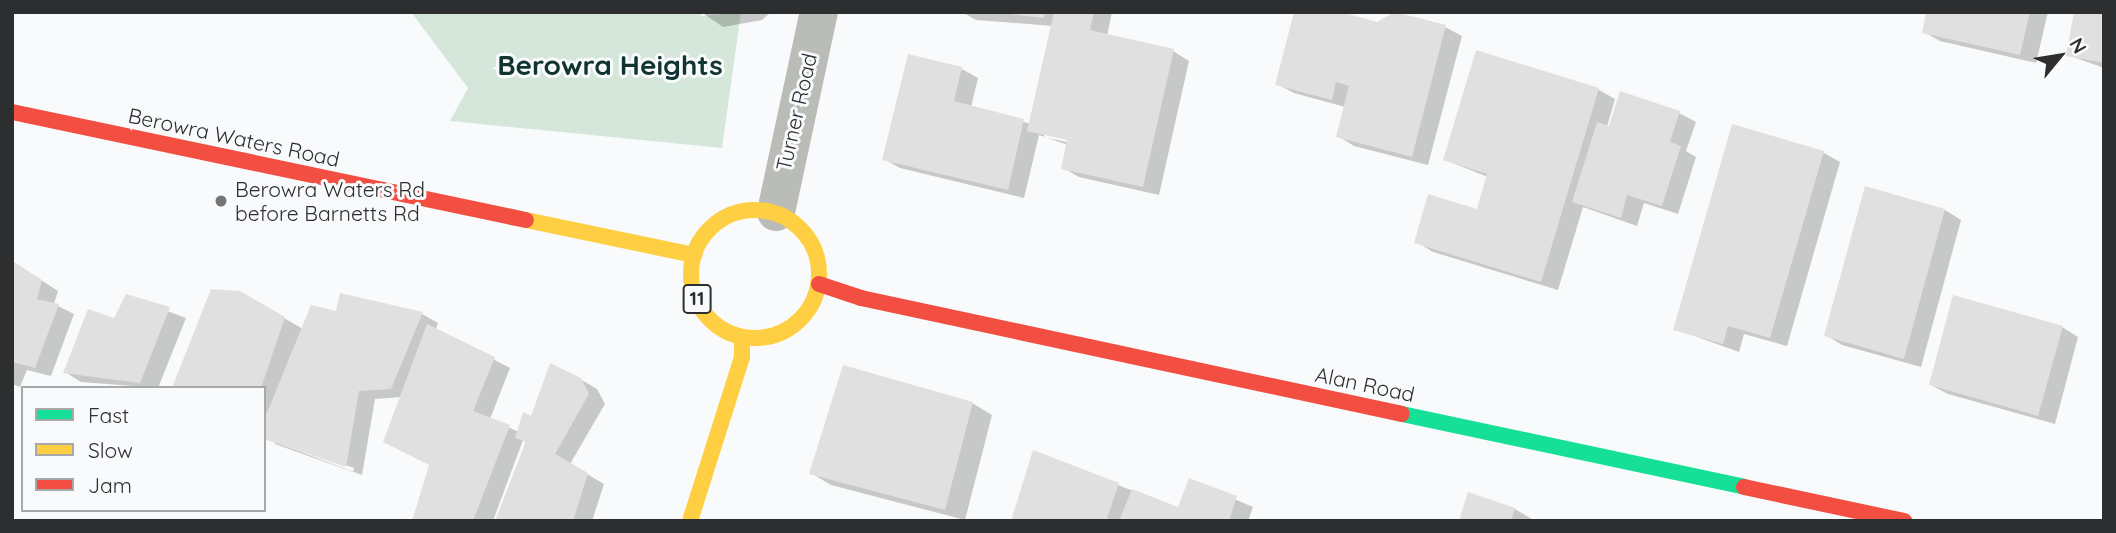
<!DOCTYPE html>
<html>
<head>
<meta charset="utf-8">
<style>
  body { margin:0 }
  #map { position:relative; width:2116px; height:533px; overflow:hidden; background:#f9fafb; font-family:Quicksand,sans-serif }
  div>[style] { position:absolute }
  .green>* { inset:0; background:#d5e7da }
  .shadow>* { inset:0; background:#0003 }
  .building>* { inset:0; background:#e0e0e1 }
  .street>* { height:38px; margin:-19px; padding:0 19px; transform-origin:19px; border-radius:19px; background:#babcb7 }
  .fast>* { height:16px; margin:-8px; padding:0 8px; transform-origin:8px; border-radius:8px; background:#16e098 }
  .slow>* { height:16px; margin:-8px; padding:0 8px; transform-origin:8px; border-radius:8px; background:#ffcf43 }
  .slow>.ring { margin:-8px; padding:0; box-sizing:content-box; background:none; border:16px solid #ffcf43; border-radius:50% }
  .jam>* { height:16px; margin:-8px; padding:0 8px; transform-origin:8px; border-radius:8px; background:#f24e42 }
  .dots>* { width:19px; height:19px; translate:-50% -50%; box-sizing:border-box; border:4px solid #f8fafc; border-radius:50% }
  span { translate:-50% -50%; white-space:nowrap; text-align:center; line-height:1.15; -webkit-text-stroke:6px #f8fafc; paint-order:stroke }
  .shield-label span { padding:2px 5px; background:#f8fafc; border:2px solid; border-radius:5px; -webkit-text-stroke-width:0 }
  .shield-label { font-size:19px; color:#2d2e2f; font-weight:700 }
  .street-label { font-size:21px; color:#2d2e2f }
  .poi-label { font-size:21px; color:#2d2e2f }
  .left { translate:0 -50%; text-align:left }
  .district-label { font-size:28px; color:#123431; font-weight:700 }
  .frame { position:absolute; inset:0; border:14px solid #2d2e2f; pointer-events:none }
  .legend { position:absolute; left:21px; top:386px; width:245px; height:126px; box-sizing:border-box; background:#f8fafc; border:2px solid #a7a8aa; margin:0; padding:9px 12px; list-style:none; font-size:21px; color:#2d2e2f }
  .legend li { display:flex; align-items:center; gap:14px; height:35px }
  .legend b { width:35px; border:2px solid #a7a8aa }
  .north { position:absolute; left:2025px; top:21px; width:70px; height:70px; -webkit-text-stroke:5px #f8fafc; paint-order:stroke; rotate:60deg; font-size:19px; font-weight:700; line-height:28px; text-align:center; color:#2d2e2f }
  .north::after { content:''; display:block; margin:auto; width:24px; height:32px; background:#2d2e2f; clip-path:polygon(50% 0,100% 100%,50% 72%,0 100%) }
</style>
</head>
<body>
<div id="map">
  <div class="green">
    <i style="clip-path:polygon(411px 12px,698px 12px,702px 16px,741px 12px,722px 148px,450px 121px,468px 88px)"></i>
  </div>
  <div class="shadow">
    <i style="clip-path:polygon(701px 12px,771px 12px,762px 20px,723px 27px)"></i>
    <i style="clip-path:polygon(evenodd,962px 12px,1112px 12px,1107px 36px,1173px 51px,1189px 61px,1159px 195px,1079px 177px,1063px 168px,1068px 145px,1039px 135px,1024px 198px,900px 168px,884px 159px,962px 69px,978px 78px,971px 107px,1031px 124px,1053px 26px,976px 20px,962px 12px,1044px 133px,1076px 141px,1075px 144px,1044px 137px,1044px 133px)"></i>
    <i style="clip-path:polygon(1928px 12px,2048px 12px,2036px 63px,1940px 41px,1924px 32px)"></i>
    <i style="clip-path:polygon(2104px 12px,2104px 68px,2068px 55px)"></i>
    <i style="clip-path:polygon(1378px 24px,1445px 27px,1462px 36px,1428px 165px,1354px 146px,1338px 136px,1345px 107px,1294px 93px,1277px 84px)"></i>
    <i style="clip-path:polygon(1477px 52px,1599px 90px,1615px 99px,1606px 130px,1679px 113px,1696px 122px,1686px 151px,1696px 157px,1678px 214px,1644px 203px,1637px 226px,1583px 207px,1558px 290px,1433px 252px,1417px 242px,1478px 211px,1488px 177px,1445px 160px)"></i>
    <i style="clip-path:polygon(1733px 127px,1824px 153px,1840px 162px,1787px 346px,1744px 334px,1739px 352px,1675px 329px)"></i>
    <i style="clip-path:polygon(1866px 188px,1945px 210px,1961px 220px,1921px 367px,1842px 345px,1826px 335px)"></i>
    <i style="clip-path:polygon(12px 261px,58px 291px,54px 304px,74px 314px,51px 376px,27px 370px,20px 387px,12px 384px)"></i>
    <i style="clip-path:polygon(evenodd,239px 292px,303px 329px,338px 313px,341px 295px,422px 314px,438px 323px,436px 329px,510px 368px,490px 419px,519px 432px,580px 379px,597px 389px,605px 404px,570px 464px,604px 484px,592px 521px,497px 521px,527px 443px,523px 440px,493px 521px,414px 521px,431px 466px,402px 397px,375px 399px,362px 475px,264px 438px,264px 388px,174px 388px,239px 292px,275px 441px,354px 468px,353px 472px,275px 444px,275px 441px)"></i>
    <i style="clip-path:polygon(127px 296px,186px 318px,158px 388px,81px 382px,65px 372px,115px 320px)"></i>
    <i style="clip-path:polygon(2062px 327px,2078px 337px,2055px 424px,1948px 394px,1931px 385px)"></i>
    <i style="clip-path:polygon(972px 403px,992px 415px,965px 520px,831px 485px,811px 473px)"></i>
    <i style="clip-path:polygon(1034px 452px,1179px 509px,1190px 480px,1253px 507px,1248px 521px,1012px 521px)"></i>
    <i style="clip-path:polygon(1470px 494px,1515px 509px,1535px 521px,1461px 521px)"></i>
  </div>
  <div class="building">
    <i style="clip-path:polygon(993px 12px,1045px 12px,1044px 18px)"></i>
    <i style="clip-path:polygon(1054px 12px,1094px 12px,1090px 30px,1174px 49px,1143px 187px,1061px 169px,1067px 140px,1027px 131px)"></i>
    <i style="clip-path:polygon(1294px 12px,1341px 12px,1377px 22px,1395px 12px,1446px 25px,1412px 157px,1336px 137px,1349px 86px,1336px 82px,1332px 100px,1275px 85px)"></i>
    <i style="clip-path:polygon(1926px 12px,2030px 12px,2020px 55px,1922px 33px)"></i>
    <i style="clip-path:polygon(2074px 12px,2104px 12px,2104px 63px,2066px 56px)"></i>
    <i style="clip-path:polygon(1476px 50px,1599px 88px,1541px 282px,1414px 243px,1428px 194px,1477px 209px,1487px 174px,1443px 160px)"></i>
    <i style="clip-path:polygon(908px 54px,962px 67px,954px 101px,1024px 119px,1008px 190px,882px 160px)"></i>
    <i style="clip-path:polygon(1620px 91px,1680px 111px,1670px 142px,1681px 146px,1662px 206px,1627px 195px,1621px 218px,1572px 202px,1597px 122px,1609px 126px)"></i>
    <i style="clip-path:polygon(1732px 124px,1824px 151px,1770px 338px,1728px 326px,1723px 344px,1673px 330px)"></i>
    <i style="clip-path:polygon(1865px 186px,1945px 209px,1904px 359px,1824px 336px)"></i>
    <i style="clip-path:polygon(12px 261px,42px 280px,37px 299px,59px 304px,35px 368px,12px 362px)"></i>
    <i style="clip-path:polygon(211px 289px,240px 291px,285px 317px,261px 388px,172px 388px)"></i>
    <i style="clip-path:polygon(340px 293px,423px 312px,391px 389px,359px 391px,346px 467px,264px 439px,264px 420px,311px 305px,336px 311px)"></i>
    <i style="clip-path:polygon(126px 294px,170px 307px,140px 383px,63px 373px,88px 309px,114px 318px)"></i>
    <i style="clip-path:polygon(1953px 295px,2063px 326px,2038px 416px,1929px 385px)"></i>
    <i style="clip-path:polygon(427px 324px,495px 357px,473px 411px,510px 425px,473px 521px,412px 521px,429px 465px,383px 442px)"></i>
    <i style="clip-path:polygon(550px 363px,581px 378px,589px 394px,555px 454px,588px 473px,573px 521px,495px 521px,526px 441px,515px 438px,523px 412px,531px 416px)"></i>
    <i style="clip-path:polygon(843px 365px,973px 402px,945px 510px,809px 474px)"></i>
    <i style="clip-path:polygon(1033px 450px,1119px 483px,1106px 521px,1011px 521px)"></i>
    <i style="clip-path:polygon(1189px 478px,1237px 496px,1229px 521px,1119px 521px,1132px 489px,1178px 507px)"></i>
    <i style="clip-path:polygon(1468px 492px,1515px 508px,1511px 521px,1459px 521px)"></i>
  </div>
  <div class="street">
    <i style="left:776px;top:212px;width:205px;rotate:-77.9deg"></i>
  </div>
  <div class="fast">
    <i style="left:1402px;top:414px;width:350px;rotate:12deg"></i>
  </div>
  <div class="slow">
    <i class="ring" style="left:691px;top:210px;width:112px;height:112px"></i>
    <i style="left:526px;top:220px;width:172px;rotate:11.8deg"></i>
    <i style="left:690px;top:521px;width:172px;rotate:-72.4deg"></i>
    <i style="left:742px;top:357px;width:20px;rotate:-90deg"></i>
  </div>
  <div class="jam">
    <i style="left:12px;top:112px;width:525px;rotate:11.87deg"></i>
    <i style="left:819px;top:284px;width:44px;rotate:18.4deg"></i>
    <i style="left:861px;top:298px;width:553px;rotate:12.1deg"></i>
    <i style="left:1744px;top:487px;width:164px;rotate:12deg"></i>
  </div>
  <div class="dots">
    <i style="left:221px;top:201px;background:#747576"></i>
  </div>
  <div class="shield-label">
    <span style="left:697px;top:299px">11</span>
  </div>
  <div class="street-label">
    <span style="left:796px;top:112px;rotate:-77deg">Turner Road</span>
    <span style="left:234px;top:137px;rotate:12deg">Berowra Waters Road</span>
    <span style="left:1365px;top:384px;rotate:12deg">Alan Road</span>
  </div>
  <div class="poi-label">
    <span class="left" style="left:235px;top:201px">Berowra Waters Rd<br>before Barnetts Rd</span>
  </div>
  <div class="district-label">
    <span style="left:610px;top:65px">Berowra Heights</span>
  </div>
  <div class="frame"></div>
  <ul class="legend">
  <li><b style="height:9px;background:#16e098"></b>Fast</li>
  <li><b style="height:9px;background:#ffcf43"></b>Slow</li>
  <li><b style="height:9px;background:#f24e42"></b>Jam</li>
  </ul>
  <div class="north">N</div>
</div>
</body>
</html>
